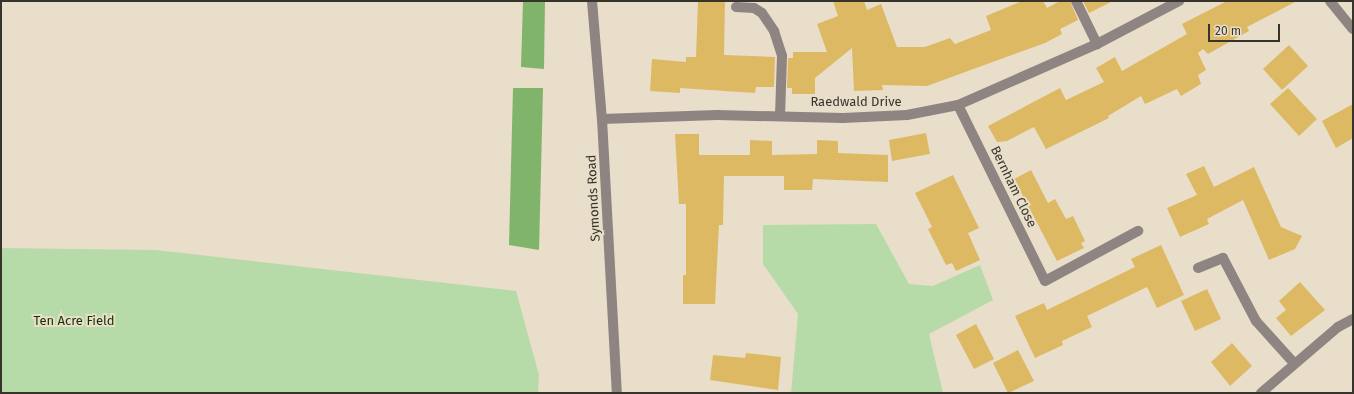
<!DOCTYPE html>
<html>
<head>
<meta charset="utf-8">
<style>
  body { margin:0 }
  #map { position:relative; width:1354px; height:394px; overflow:hidden; background:#e8deca; font-family:"Fira Sans",sans-serif }
  div>[style] { position:absolute }
  .green>* { inset:0; background:#b7dba8 }
  .forest>* { inset:0; background:#81b46b }
  .building>* { inset:0; background:#deb963 }
  .minor>* { height:10px; margin:-5px; padding:0 5px; transform-origin:5px; border-radius:5px; background:#8e8481 }
  span { translate:-50% -50%; white-space:nowrap; text-align:center; line-height:1.15; -webkit-text-stroke:4px #e8deca; paint-order:stroke }
  .street-label { font-size:13px; color:#37342c }
  .park-label { font-size:13px; color:#133300 }
  .frame { position:absolute; inset:0; border:2px solid #37342c; pointer-events:none }
  .scale { position:absolute; left:1208px; top:24px; width:72px; height:18px; box-sizing:border-box; border:2px solid #37342c; border-top:0; padding-left:5px; font-size:12px; line-height:14px; white-space:nowrap; color:#37342c; -webkit-text-stroke:3px #e8deca; paint-order:stroke }
</style>
</head>
<body>
<div id="map">
  <div class="green">
    <i style="clip-path:polygon(876px 224px,909px 284px,933px 286px,980px 265px,993px 300px,929px 334px,943px 393px,791px 393px,798px 314px,763px 264px,763px 225px)"></i>
    <i style="clip-path:polygon(1px 248px,156px 250px,516px 291px,539px 375px,538px 393px,1px 393px)"></i>
  </div>
  <div class="forest">
    <i style="clip-path:polygon(523px 1px,545px 1px,544px 69px,521px 67px)"></i>
    <i style="clip-path:polygon(513px 88px,543px 88px,539px 250px,509px 245px)"></i>
  </div>
  <div class="building">
    <i style="clip-path:polygon(698px 1px,725px 1px,724px 55px,775px 57px,774px 87px,756px 87px,755px 93px,680px 88px,680px 93px,650px 91px,652px 59px,686px 62px,686px 57px,696px 57px)"></i>
    <i style="clip-path:polygon(833px 1px,864px 1px,867px 10px,881px 4px,897px 47px,925px 47px,950px 38px,955px 44px,991px 30px,986px 16px,1022px 1px,1043px 1px,1047px 8px,1060px 1px,1070px 1px,1078px 20px,1060px 29px,1062px 34px,1045px 43px,927px 86px,882px 85px,883px 90px,854px 91px,852px 48px,815px 78px,815px 94px,792px 94px,792px 88px,787px 88px,788px 58px,793px 58px,793px 52px,827px 52px,817px 24px,838px 16px)"></i>
    <i style="clip-path:polygon(1083px 1px,1113px 1px,1089px 13px)"></i>
    <i style="clip-path:polygon(1227px 1px,1297px 1px,1247px 27px,1249px 31px,1208px 54px,1203px 49px,1198px 53px,1206px 70px,1198px 75px,1201px 84px,1181px 96px,1177px 89px,1145px 104px,1141px 96px,1108px 116px,1109px 118px,1046px 149px,1034px 127px,1007px 141px,997px 142px,988px 126px,1060px 88px,1066px 100px,1104px 82px,1096px 68px,1115px 57px,1122px 71px,1187px 34px,1182px 24px)"></i>
    <i style="clip-path:polygon(1289px 45px,1308px 66px,1282px 90px,1263px 69px)"></i>
    <i style="clip-path:polygon(1288px 88px,1317px 119px,1299px 136px,1270px 104px)"></i>
    <i style="clip-path:polygon(1353px 104px,1353px 138px,1336px 148px,1322px 121px)"></i>
    <i style="clip-path:polygon(926px 133px,930px 154px,892px 161px,889px 140px)"></i>
    <i style="clip-path:polygon(675px 134px,699px 134px,699px 155px,750px 155px,750px 140px,772px 141px,772px 155px,817px 154px,817px 140px,838px 141px,838px 153px,888px 155px,888px 182px,813px 179px,812px 190px,784px 190px,784px 176px,724px 176px,723px 225px,719px 225px,715px 304px,683px 304px,683px 275px,686px 275px,686px 204px,679px 204px)"></i>
    <i style="clip-path:polygon(1204px 166px,1214px 187px,1254px 167px,1281px 227px,1302px 236px,1295px 249px,1269px 260px,1243px 200px,1207px 219px,1209px 224px,1180px 237px,1167px 208px,1197px 195px,1186px 174px)"></i>
    <i style="clip-path:polygon(1031px 170px,1048px 203px,1055px 199px,1066px 219px,1073px 216px,1085px 241px,1081px 243px,1084px 248px,1057px 261px,1014px 179px)"></i>
    <i style="clip-path:polygon(953px 175px,979px 228px,968px 233px,980px 260px,956px 271px,952px 263px,946px 265px,928px 229px,932px 227px,915px 193px)"></i>
    <i style="clip-path:polygon(1161px 245px,1184px 295px,1157px 308px,1147px 287px,1087px 316px,1092px 327px,1062px 341px,1063px 345px,1035px 358px,1015px 316px,1044px 303px,1047px 310px,1135px 267px,1131px 259px)"></i>
    <i style="clip-path:polygon(1300px 282px,1325px 310px,1291px 336px,1276px 318px,1286px 310px,1279px 301px)"></i>
    <i style="clip-path:polygon(1207px 289px,1221px 319px,1195px 331px,1181px 301px)"></i>
    <i style="clip-path:polygon(976px 324px,994px 359px,974px 369px,956px 335px)"></i>
    <i style="clip-path:polygon(1232px 343px,1252px 366px,1230px 386px,1211px 362px)"></i>
    <i style="clip-path:polygon(1018px 350px,1034px 381px,1008px 393px,993px 363px)"></i>
    <i style="clip-path:polygon(746px 353px,781px 357px,778px 390px,710px 380px,713px 355px,745px 358px)"></i>
  </div>
  <div class="minor">
    <i style="left:592px;top:1px;width:118px;rotate:85.2deg"></i>
    <i style="left:602px;top:119px;width:274px;rotate:86.9deg"></i>
    <i style="left:1076px;top:1px;width:48px;rotate:64deg"></i>
    <i style="left:1330px;top:1px;width:36px;rotate:51deg"></i>
    <i style="left:736px;top:7px;width:18px;rotate:3deg"></i>
    <i style="left:754px;top:8px;width:9px;rotate:32deg"></i>
    <i style="left:762px;top:13px;width:22px;rotate:56deg"></i>
    <i style="left:774px;top:31px;width:26px;rotate:72deg"></i>
    <i style="left:782px;top:56px;width:59px;rotate:91.9deg"></i>
    <i style="left:958px;top:105px;width:196px;rotate:63.7deg"></i>
    <i style="left:1045px;top:281px;width:106px;rotate:-28.3deg"></i>
    <i style="left:602px;top:119px;width:115px;rotate:-2deg"></i>
    <i style="left:717px;top:115px;width:126px;rotate:1.4deg"></i>
    <i style="left:843px;top:118px;width:64px;rotate:-2.7deg"></i>
    <i style="left:907px;top:115px;width:52px;rotate:-11.1deg"></i>
    <i style="left:958px;top:105px;width:152px;rotate:-23.7deg"></i>
    <i style="left:1097px;top:44px;width:93px;rotate:-27.7deg"></i>
    <i style="left:1198px;top:268px;width:27px;rotate:-22deg"></i>
    <i style="left:1223px;top:258px;width:71px;rotate:62.4deg"></i>
    <i style="left:1256px;top:321px;width:57px;rotate:47.9deg"></i>
    <i style="left:1261px;top:393px;width:101px;rotate:-40.6deg"></i>
    <i style="left:1338px;top:327px;width:17px;rotate:-28deg"></i>
  </div>
  <div class="street-label">
    <span style="left:856px;top:102px">Raedwald Drive</span>
    <span style="left:1013px;top:187px;rotate:64deg">Bernham Close</span>
    <span style="left:594px;top:198px;rotate:-93deg">Symonds Road</span>
  </div>
  <div class="park-label">
    <span style="left:74px;top:321px">Ten Acre Field</span>
  </div>
  <div class="frame"></div>
  <div class="scale">20 m</div>
</div>
</body>
</html>
